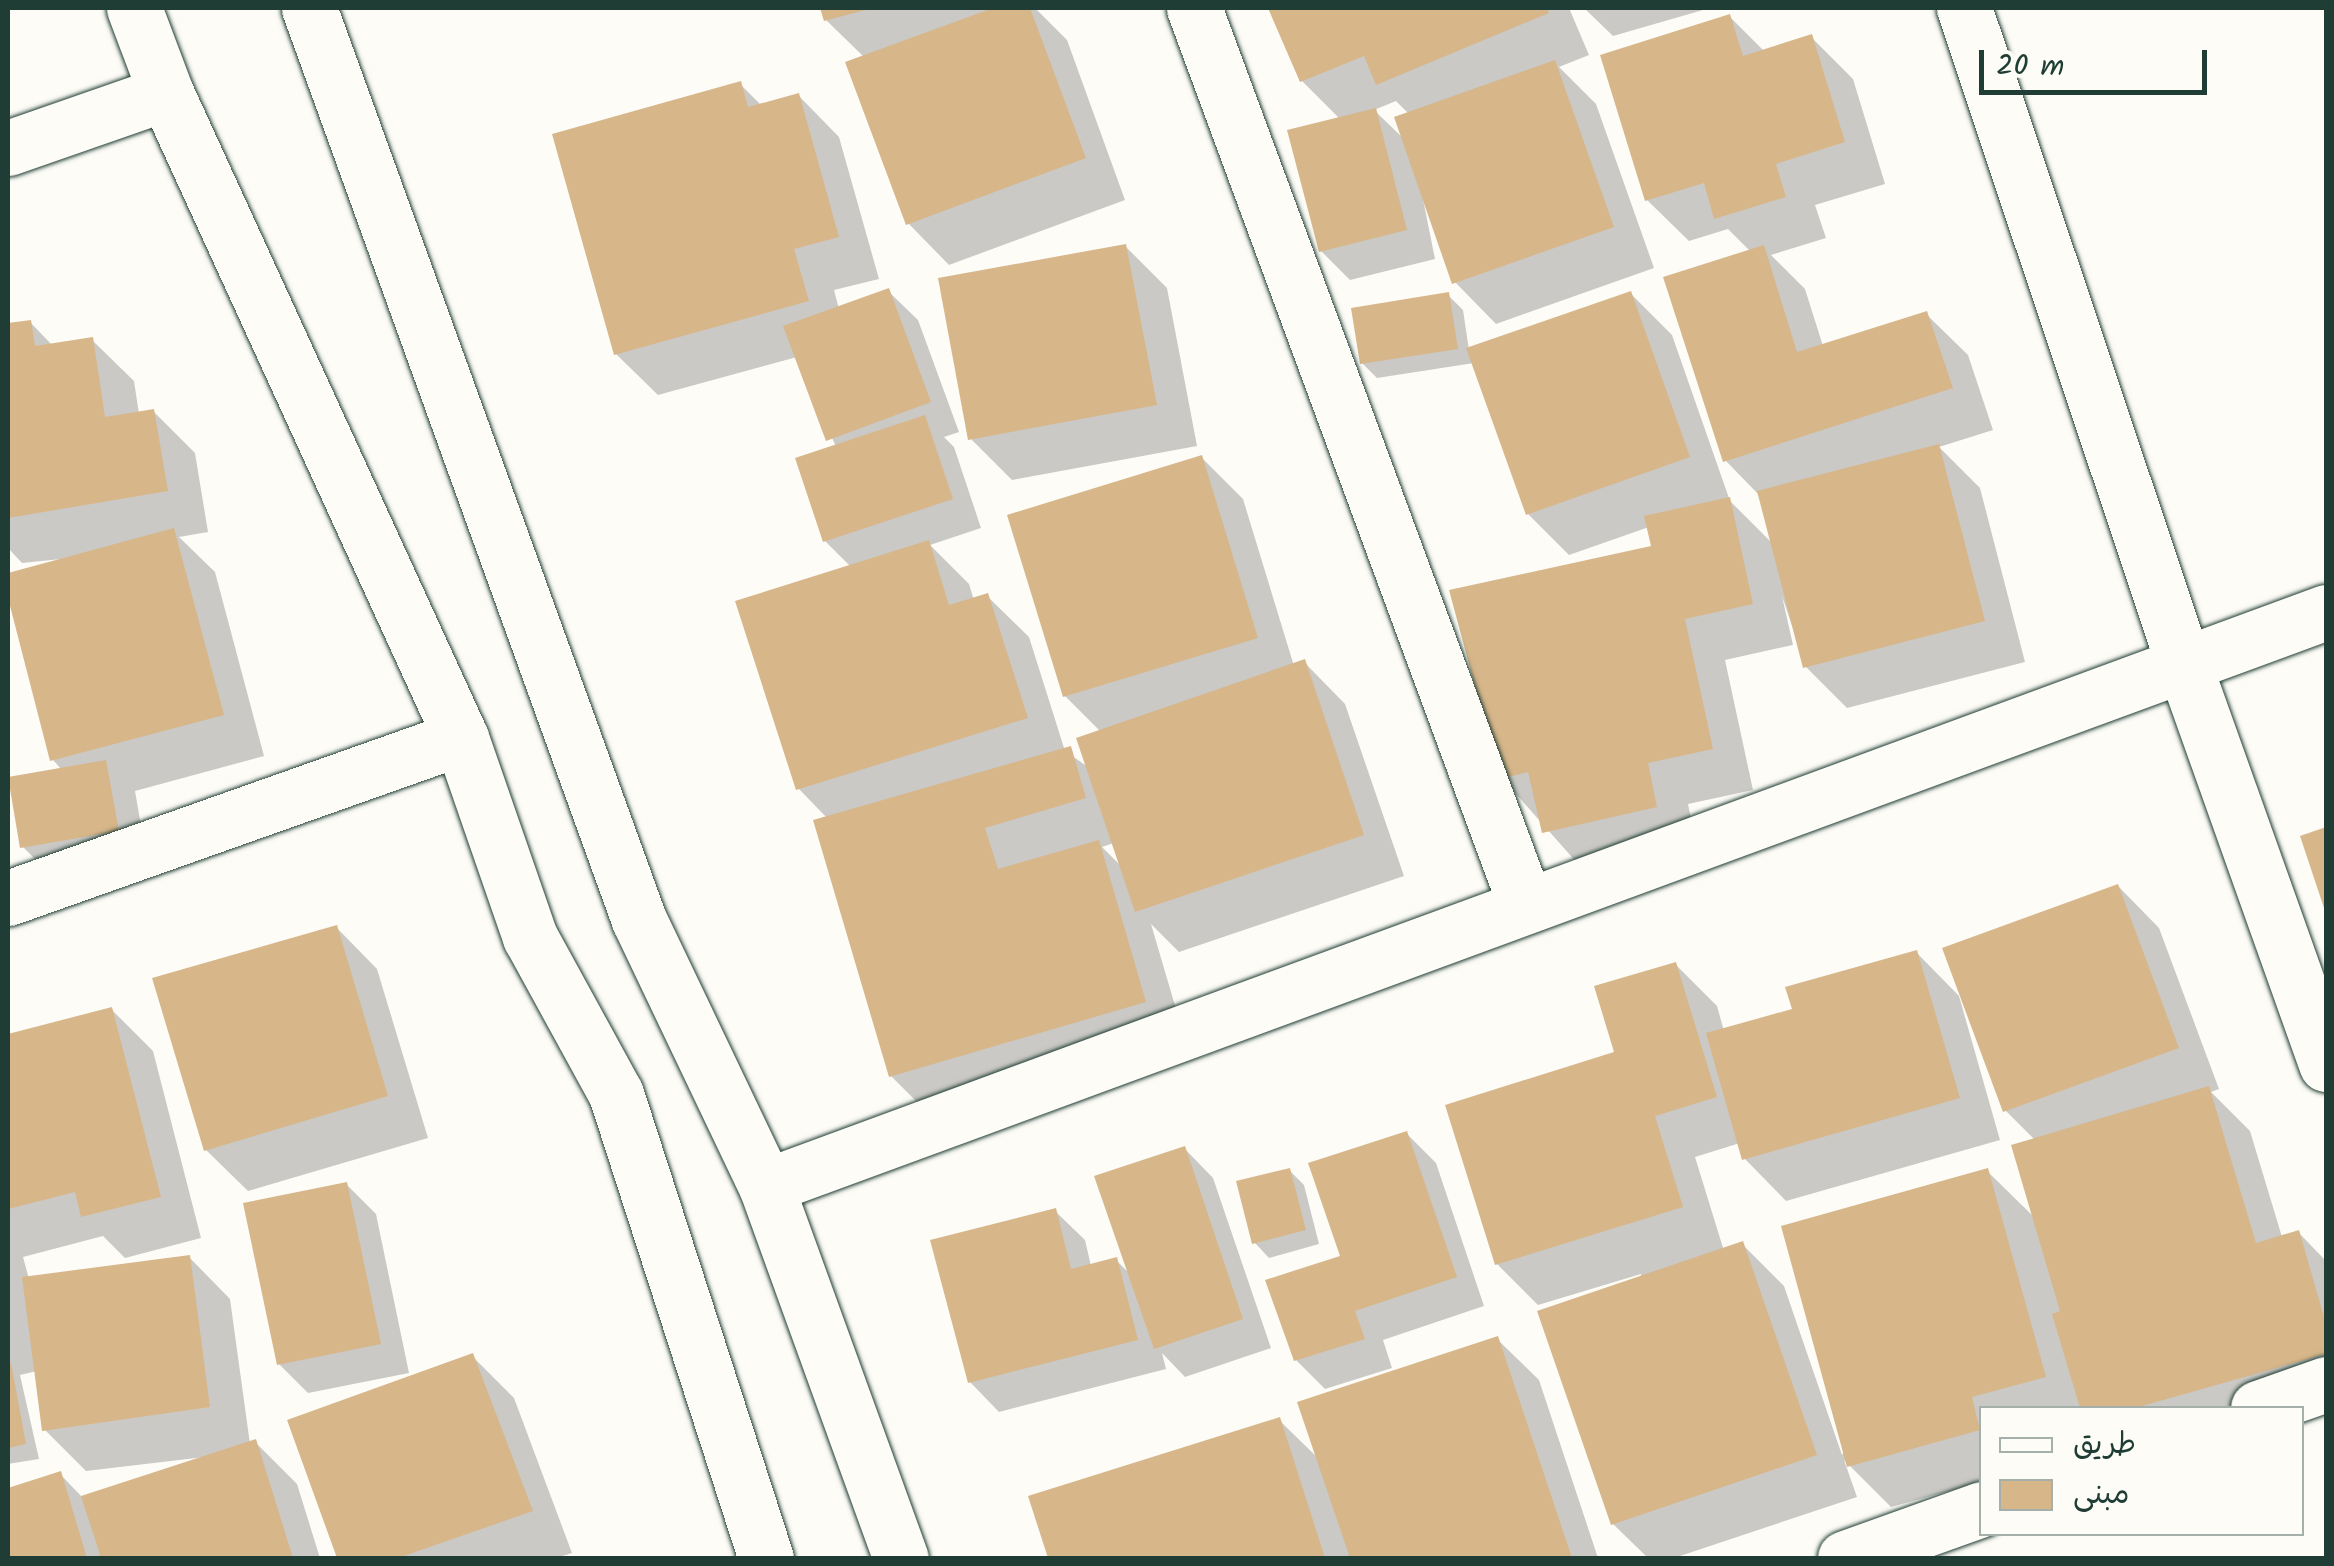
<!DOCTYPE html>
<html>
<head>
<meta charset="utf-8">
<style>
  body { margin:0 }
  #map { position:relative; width:2334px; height:1566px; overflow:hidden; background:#fdfcf7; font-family:Kalam,"Playpen Sans Arabic",sans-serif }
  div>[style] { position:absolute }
  .shadow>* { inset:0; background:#0003 }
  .building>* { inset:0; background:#d7b68a }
  .roads { filter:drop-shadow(0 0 2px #1f3d34) drop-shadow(0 0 2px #1f3d34) }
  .minor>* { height:55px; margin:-27.5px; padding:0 27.5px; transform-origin:27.5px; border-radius:27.5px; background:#fdfcf7 }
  span { translate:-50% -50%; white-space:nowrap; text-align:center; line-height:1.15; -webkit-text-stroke:10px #fdfcf7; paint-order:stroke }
  .frame { position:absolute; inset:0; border:10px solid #1f3d34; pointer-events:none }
  .legend { position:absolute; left:1979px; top:1406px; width:325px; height:130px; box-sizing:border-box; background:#fdfcf7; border:2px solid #a4b0a9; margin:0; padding:12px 18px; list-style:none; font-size:30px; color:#1f3d34 }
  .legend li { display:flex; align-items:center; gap:20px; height:50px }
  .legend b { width:50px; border:2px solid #a4b0a9 }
  .scale { position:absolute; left:1979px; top:50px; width:228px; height:45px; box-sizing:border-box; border:5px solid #1f3d34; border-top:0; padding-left:12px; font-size:30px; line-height:35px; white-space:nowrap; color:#1f3d34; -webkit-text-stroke:8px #fdfcf7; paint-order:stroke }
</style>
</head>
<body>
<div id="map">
  <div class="shadow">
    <i style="clip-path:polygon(823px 8px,1035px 8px,1067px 40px,1125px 200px,949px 265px,908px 223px,864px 57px,826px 20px)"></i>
    <i style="clip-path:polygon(evenodd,1271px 8px,1569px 8px,1589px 55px,1559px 67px,1596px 104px,1654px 268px,1496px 324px,1455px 282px,1419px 179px,1435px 259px,1350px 280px,1321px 251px,1340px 119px,1302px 81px,1271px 8px,1396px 101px,1409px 114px,1405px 140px,1374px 110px,1396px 101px)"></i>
    <i style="clip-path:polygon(1584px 8px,1710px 8px,1613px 36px)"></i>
    <i style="clip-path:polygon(1730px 17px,1765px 52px,1811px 37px,1853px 79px,1885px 184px,1815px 205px,1826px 238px,1771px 255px,1805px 289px,1823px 346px,1926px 314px,1968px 355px,1993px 430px,1939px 447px,1980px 488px,2025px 662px,1847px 708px,1806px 667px,1782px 596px,1793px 645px,1725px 660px,1753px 790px,1688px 804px,1697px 848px,1586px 873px,1502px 778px,1653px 548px,1649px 527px,1569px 555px,1528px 514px,1474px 363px,1377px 378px,1362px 363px,1448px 295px,1463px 310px,1469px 350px,1630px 293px,1672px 335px,1730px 501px,1774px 545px,1761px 497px,1725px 460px,1751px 252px,1728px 229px,1689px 241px,1647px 200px)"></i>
    <i style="clip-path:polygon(evenodd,740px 84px,762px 106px,798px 95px,839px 137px,879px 279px,834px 290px,839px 309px,888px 291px,918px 320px,959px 432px,944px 437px,954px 447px,981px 528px,930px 545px,969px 584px,974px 600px,987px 596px,1029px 637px,1065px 751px,1088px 767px,1101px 732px,1065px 696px,1202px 458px,1243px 499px,1294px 666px,1304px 662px,1345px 704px,1404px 876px,1179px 952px,1151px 924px,1186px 1043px,932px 1117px,891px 1076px,828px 819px,798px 788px,851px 567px,825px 541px,836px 447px,797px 357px,658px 395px,616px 354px,740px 84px,1114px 843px,1123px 868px,1102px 847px,1114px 843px)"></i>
    <i style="clip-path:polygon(1125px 246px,1167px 288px,1197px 446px,1012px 480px,970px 438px)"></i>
    <i style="clip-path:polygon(30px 322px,53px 346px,92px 340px,134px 381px,139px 414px,154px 412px,195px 453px,208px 532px,179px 537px,215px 572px,264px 756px,135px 791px,147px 860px,52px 876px,23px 847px,62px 770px,53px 760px,8px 592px,8px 575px,71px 558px,22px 563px,8px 548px,8px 326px)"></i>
    <i style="clip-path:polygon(2118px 886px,2159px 928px,2219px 1089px,2211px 1092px,2250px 1131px,2282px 1237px,2298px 1232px,2326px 1261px,2326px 1407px,1982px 1408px,1982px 1482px,1891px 1507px,1844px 1460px,1857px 1497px,1674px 1558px,1648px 1558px,1613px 1524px,1641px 1274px,1538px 1305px,1497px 1264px,1676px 965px,1717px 1006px,1724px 1031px,1795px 1011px,1916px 952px,1959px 996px,2000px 1140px,1786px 1201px,1745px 1159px,1740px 1143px,1695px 1157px,1724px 1251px,1742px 1244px,1784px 1286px,1842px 1455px,1987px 1171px,2033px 1216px,2035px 1140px,2005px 1110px)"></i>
    <i style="clip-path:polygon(336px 927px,377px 969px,428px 1138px,248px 1191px,206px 1150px)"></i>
    <i style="clip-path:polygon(111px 1009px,153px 1051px,201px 1238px,125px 1258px,103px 1236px,23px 1257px,29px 1279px,189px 1257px,230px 1299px,250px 1444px,255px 1442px,297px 1484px,320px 1558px,8px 1558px,8px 1490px,60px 1474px,83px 1498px,213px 1456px,86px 1471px,44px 1429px,37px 1371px,20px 1375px,39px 1459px,8px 1464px,8px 1036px)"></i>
    <i style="clip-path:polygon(1406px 1133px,1436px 1163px,1484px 1306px,1383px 1340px,1392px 1368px,1325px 1389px,1296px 1360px)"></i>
    <i style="clip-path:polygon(1184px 1148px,1213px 1178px,1271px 1348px,1185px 1377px,1162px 1353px,1166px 1369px,999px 1412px,970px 1382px,1055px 1211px,1085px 1240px,1091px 1266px,1116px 1260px,1131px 1275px)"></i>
    <i style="clip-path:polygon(1289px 1170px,1304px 1185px,1319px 1244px,1269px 1258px,1255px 1243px)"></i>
    <i style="clip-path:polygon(346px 1184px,376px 1214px,409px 1373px,308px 1393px,279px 1364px)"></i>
    <i style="clip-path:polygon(1497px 1339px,1539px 1380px,1598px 1558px,1050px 1558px,1031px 1498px,1279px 1420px,1320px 1460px)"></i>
    <i style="clip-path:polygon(472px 1356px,514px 1398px,572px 1553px,556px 1558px,339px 1558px,290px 1421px)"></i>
  </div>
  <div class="building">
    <i style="clip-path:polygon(820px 8px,869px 8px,869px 9px,824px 21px)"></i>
    <i style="clip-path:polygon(993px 8px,1030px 8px,1086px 158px,906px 225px,845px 62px)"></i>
    <i style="clip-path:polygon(1268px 8px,1547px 8px,1549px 13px,1376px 85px,1364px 56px,1300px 82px)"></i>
    <i style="clip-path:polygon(1730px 14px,1743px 56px,1812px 34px,1845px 142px,1776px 164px,1786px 197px,1714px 219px,1704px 183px,1645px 201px,1600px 55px)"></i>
    <i style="clip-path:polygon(1555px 60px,1614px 227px,1452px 284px,1394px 117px)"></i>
    <i style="clip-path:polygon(741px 81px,748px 107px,799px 93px,839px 237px,794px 249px,809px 301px,614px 355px,552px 134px)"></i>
    <i style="clip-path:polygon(1376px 108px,1407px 230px,1319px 252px,1287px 130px)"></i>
    <i style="clip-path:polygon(1126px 244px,1157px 405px,968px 440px,938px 278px)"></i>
    <i style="clip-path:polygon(1764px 245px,1797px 352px,1927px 311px,1953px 388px,1723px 462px,1663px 277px)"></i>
    <i style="clip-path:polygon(889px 288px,931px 402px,826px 441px,783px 326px)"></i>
    <i style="clip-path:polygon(1631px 291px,1690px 457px,1526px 515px,1466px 348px)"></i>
    <i style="clip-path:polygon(1449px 292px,1458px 349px,1360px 364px,1351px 308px)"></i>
    <i style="clip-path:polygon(31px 320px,35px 346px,93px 337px,105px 417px,154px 409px,168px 491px,8px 518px,8px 323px)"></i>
    <i style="clip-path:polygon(925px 415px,953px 499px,823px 542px,795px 458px)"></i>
    <i style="clip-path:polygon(1939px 444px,1985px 621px,1803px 668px,1757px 491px)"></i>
    <i style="clip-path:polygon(1202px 455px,1258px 638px,1063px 697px,1007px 515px)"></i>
    <i style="clip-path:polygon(1730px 497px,1753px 604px,1685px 619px,1713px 749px,1648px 763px,1657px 807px,1542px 833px,1528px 772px,1500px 779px,1449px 590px,1651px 546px,1644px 516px)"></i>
    <i style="clip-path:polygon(174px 528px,224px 715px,50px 761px,8px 598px,8px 573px)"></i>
    <i style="clip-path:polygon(929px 540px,949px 605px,988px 593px,1028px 718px,796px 790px,735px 601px)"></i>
    <i style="clip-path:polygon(1305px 659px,1364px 835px,1135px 912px,1076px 738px)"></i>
    <i style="clip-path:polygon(1071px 746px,1086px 798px,985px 828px,998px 869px,1099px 840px,1146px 1002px,889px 1077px,813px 820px)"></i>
    <i style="clip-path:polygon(106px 760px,119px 831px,20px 848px,8px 777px)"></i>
    <i style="clip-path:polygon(2326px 827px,2326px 914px,2300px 836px)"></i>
    <i style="clip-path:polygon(2118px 884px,2179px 1048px,2003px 1112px,1942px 948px)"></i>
    <i style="clip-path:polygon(337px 925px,388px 1096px,204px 1151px,152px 978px)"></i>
    <i style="clip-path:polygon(1917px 950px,1960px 1098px,1742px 1160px,1706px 1033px,1792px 1009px,1785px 987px)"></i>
    <i style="clip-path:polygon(1676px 962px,1717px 1097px,1655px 1116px,1683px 1207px,1495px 1265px,1445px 1105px,1614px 1052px,1594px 986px)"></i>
    <i style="clip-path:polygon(112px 1007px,161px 1197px,81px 1217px,75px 1192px,8px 1209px,8px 1034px)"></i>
    <i style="clip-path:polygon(2209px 1086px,2256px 1243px,2299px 1230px,2326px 1324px,2326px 1354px,2135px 1408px,2080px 1408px,2052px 1314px,2060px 1311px,2011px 1145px)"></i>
    <i style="clip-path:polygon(1407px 1131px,1457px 1277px,1355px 1311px,1365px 1339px,1294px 1361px,1265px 1280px,1340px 1256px,1308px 1163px)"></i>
    <i style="clip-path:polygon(1185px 1146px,1243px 1319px,1154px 1349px,1094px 1176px)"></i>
    <i style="clip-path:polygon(1290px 1168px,1306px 1230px,1252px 1244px,1236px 1181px)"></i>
    <i style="clip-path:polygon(1988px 1168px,2046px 1377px,1972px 1397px,1980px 1430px,1847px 1467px,1781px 1226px)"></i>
    <i style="clip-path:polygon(347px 1182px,381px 1344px,277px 1365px,243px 1203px)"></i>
    <i style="clip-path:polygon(1056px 1208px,1071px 1269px,1117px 1257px,1138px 1340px,968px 1383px,930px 1240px)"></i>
    <i style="clip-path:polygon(1743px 1241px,1817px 1455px,1611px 1525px,1537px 1311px)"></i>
    <i style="clip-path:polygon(190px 1255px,210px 1407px,42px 1431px,22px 1277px)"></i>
    <i style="clip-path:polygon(1498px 1336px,1572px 1558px,1350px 1558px,1297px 1402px)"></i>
    <i style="clip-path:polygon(473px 1353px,533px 1511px,398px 1558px,337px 1558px,287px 1420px)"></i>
    <i style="clip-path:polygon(11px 1363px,26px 1444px,8px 1448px,8px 1364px)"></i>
    <i style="clip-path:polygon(1280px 1417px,1325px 1558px,1048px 1558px,1028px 1496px)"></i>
    <i style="clip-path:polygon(256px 1439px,293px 1558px,101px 1558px,81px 1496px)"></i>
    <i style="clip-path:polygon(61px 1471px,87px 1558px,8px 1558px,8px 1488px)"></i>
  </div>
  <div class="roads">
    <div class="minor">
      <i style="left:134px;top:8px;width:91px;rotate:69.4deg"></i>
      <i style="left:166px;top:93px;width:709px;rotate:65.42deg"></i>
      <i style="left:461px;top:738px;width:211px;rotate:70.9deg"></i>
      <i style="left:530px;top:937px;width:179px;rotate:61.3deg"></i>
      <i style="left:616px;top:1094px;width:488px;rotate:72.1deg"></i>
      <i style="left:309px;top:8px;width:970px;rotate:70.11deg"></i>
      <i style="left:639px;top:920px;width:295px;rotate:64.5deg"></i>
      <i style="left:766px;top:1186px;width:396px;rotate:70.1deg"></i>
      <i style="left:1194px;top:8px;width:957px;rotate:69.71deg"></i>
      <i style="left:1964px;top:8px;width:690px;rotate:71.49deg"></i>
      <i style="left:2183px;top:662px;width:427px;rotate:70.4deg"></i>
      <i style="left:8px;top:148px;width:167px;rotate:-19.2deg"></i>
      <i style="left:8px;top:898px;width:480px;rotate:-19.5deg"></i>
      <i style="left:766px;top:1186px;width:1662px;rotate:-20.2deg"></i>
      <i style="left:2258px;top:1408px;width:72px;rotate:-19.4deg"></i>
      <i style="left:1845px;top:1558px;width:145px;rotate:-19.7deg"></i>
    </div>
  </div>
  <div class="frame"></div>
  <ul class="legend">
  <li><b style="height:12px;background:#fdfcf7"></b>طريق</li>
  <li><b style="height:28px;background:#d7b68a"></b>مبنى</li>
  </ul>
  <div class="scale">20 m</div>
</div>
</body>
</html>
